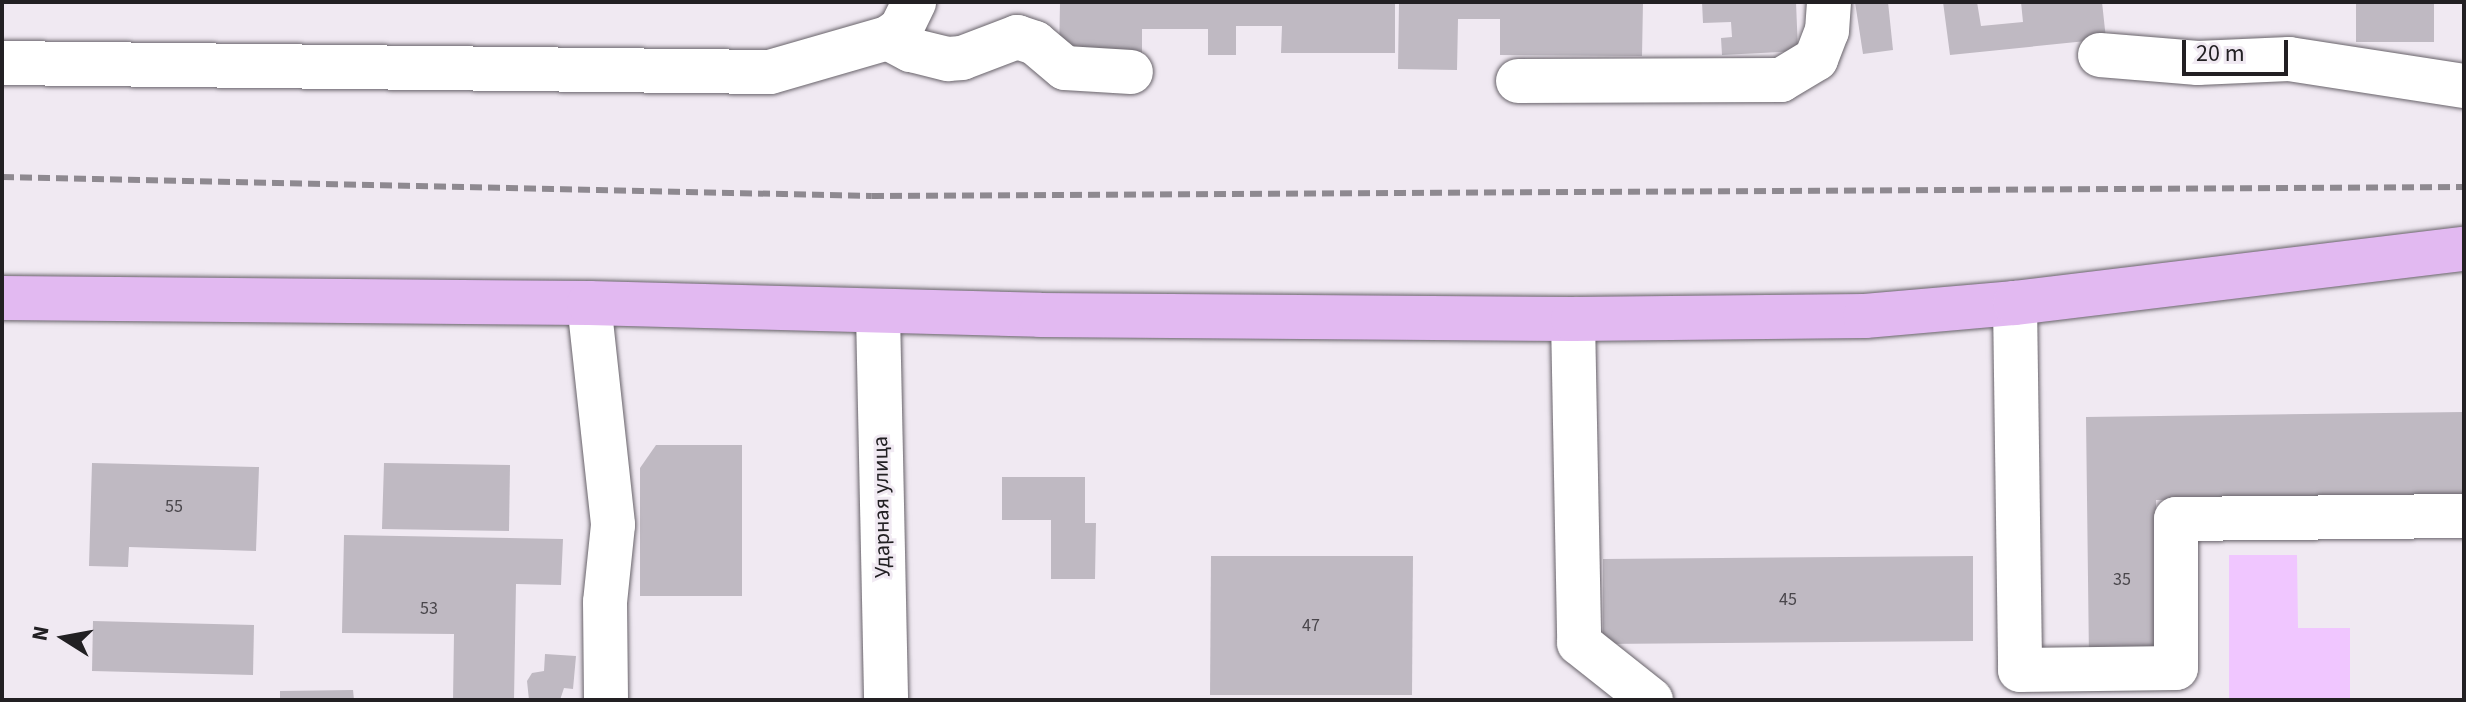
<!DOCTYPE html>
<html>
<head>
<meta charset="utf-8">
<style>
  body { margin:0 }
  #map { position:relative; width:2466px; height:702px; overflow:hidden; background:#f0e9f2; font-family:"Source Sans 3",sans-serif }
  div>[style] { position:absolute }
  .green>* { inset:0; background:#f0c6ff }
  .building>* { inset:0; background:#bfb9c2 }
  .roads { filter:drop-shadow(0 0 2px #68636a) drop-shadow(0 0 2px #68636a) }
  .minor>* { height:44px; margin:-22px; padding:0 22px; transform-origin:22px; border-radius:22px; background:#fff }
  .major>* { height:44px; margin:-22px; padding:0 22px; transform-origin:22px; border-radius:22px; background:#e2b9f1 }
  .rail>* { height:6px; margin-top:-3px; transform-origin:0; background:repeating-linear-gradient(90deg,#8e8990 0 12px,transparent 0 18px) }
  span { translate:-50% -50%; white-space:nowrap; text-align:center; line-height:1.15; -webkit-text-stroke:6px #f0e9f2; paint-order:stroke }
  .number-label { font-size:18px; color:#49464b }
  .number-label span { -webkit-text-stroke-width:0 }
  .street-label { font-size:22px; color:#222023 }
  .frame { position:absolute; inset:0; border:4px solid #222023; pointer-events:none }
  .north { position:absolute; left:24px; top:598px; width:80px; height:80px; -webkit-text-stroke:6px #f0e9f2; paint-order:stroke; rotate:281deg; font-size:22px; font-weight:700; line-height:32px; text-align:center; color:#222023 }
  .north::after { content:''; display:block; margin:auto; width:28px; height:36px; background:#222023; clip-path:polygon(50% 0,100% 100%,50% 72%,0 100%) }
  .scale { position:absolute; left:2182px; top:40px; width:106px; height:36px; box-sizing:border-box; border:4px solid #222023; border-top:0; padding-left:10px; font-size:24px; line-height:28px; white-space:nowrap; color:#222023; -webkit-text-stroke:6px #f0e9f2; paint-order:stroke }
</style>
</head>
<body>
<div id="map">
  <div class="green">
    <i style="clip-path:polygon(2229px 555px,2297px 555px,2298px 628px,2350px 628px,2350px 700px,2229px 700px)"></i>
  </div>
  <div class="building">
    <i style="clip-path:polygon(1060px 2px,1395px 2px,1395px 53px,1281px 53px,1282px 26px,1236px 26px,1236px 55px,1208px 55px,1208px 29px,1142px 29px,1142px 57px,1059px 57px)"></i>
    <i style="clip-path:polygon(1399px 2px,1643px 2px,1642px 56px,1500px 55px,1500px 19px,1458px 19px,1457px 70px,1398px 69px)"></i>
    <i style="clip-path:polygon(1702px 2px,1796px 2px,1798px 51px,1722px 55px,1721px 38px,1732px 37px,1731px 22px,1703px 23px)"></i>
    <i style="clip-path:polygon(1855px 2px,1888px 2px,1893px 50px,1863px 54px)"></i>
    <i style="clip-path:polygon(1943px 2px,1977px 2px,1981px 26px,2023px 22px,2021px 2px,2102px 2px,2106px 39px,1950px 55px)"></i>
    <i style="clip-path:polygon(2356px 2px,2434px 2px,2434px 42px,2356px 42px)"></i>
    <i style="clip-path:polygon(2464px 412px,2464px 496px,2156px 500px,2158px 660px,2089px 660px,2086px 417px)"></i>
    <i style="clip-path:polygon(656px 445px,742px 445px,742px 596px,640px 596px,640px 468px)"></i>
    <i style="clip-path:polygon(92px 463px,259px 467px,256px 551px,129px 547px,128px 567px,89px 566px)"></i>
    <i style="clip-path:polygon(384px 463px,510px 465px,509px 531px,382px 529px)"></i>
    <i style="clip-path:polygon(1002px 477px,1085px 477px,1085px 523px,1096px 523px,1095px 579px,1051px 579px,1051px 520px,1002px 520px)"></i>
    <i style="clip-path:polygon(344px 535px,563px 539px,561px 585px,516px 584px,514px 700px,453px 700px,454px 634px,342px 633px)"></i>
    <i style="clip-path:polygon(1211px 556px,1413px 556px,1412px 695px,1210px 695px)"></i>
    <i style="clip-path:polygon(1973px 556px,1973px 641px,1603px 644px,1603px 559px)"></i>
    <i style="clip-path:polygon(93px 621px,254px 625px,253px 675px,92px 671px)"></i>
    <i style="clip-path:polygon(545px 654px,576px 656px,573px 689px,564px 688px,560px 700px,529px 700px,527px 681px,532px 673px,544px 671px)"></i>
    <i style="clip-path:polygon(353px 690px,354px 700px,280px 700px,280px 691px)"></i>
  </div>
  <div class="roads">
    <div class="minor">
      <i style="left:888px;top:38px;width:26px;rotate:28deg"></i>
      <i style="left:911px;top:50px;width:38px;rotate:14deg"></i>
      <i style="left:948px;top:59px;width:14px;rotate:-4deg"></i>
      <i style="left:962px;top:58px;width:59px;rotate:-20.9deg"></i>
      <i style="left:1017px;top:37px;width:19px;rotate:18deg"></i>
      <i style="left:1035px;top:43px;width:39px;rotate:40deg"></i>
      <i style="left:1065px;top:68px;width:66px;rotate:3.5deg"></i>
      <i style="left:2100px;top:55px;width:98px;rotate:4.7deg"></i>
      <i style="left:2198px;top:63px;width:91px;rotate:-2.5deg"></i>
      <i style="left:2289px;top:59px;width:177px;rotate:8.8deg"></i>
      <i style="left:2px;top:63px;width:768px;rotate:0.67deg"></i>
      <i style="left:770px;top:72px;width:123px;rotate:-16.1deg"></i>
      <i style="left:888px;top:38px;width:16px;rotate:-35deg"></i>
      <i style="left:901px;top:29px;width:30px;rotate:-64deg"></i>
      <i style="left:1518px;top:81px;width:263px;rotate:-0.2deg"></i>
      <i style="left:1781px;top:80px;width:41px;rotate:-31deg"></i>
      <i style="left:1816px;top:59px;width:30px;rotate:-69deg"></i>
      <i style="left:1827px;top:31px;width:29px;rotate:-86deg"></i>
      <i style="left:589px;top:303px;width:223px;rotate:83.8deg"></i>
      <i style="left:613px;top:525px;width:77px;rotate:95.9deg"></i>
      <i style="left:605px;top:602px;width:98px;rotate:89.4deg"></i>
      <i style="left:2015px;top:303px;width:367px;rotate:89.2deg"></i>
      <i style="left:2020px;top:670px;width:156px;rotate:-0.7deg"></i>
      <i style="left:2176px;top:668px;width:149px;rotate:-90deg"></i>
      <i style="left:2176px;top:519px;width:288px;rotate:-0.6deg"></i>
      <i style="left:878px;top:313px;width:387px;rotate:88.8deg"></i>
      <i style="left:1573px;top:319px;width:324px;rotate:88.9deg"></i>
      <i style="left:1579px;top:643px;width:92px;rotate:38.4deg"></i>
    </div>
    <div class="major">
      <i style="left:2px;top:298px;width:587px;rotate:0.49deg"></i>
      <i style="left:589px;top:303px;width:451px;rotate:1.5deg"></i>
      <i style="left:1040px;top:315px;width:533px;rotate:0.43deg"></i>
      <i style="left:1573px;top:319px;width:292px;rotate:-0.6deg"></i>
      <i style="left:1865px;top:316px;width:151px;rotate:-5deg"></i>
      <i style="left:2015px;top:303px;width:452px;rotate:-6.9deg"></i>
    </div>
  </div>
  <div class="rail">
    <i style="left:2px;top:177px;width:870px;rotate:1.25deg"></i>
    <i style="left:872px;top:196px;width:1592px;rotate:-0.32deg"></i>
  </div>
  <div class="number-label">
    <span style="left:174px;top:507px">55</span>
    <span style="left:2122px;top:580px">35</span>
    <span style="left:1788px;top:600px">45</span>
    <span style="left:429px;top:609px">53</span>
    <span style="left:1311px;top:626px">47</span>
  </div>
  <div class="street-label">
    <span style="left:882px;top:507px;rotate:-91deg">Ударная улица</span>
  </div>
  <div class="frame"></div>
  <div class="north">N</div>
  <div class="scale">20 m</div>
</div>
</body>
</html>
